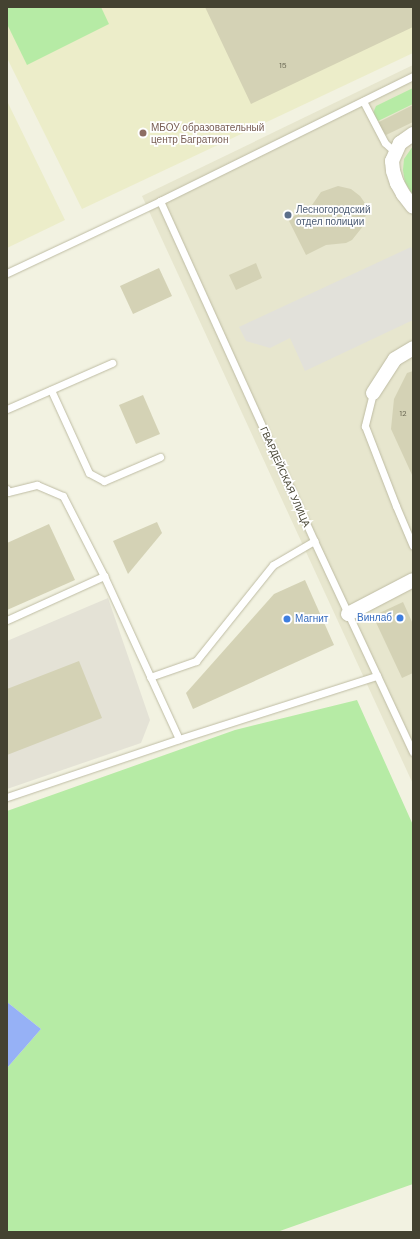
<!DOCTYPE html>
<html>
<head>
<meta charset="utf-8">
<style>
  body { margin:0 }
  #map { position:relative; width:420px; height:1239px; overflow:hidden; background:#f2f2e1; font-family:"DM Sans",sans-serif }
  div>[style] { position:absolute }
  .residential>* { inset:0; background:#e7e6ce }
  .industrial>* { inset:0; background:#e4e2d6 }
  .education>* { inset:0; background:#ecedc9 }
  .green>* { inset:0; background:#b6eba5 }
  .parking>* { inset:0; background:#e2e1da }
  .water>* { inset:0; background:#96b1f6 }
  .building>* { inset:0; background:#d4d2b5 }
  .roads { filter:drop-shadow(0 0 1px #bebca3) drop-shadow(0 0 1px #bebca3) }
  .service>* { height:7px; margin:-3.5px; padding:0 3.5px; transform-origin:3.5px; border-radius:3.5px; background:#fff }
  .minor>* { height:14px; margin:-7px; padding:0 7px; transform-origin:7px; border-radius:7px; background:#fff }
  .dots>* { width:11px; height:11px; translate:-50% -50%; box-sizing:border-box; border:2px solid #fff; border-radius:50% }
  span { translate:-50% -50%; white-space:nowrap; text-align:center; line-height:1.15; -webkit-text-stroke:3.5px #fff; paint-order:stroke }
  .number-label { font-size:8px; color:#686652 }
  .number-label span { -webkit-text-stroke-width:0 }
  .education-label { font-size:10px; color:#785e54 }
  .left { translate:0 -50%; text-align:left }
  .service-label { font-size:10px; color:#4e5e75 }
  .street-label { font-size:10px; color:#444231 }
  .shop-label { font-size:10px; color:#366cbe }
  .right { translate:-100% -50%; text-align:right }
  .frame { position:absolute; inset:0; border:8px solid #444231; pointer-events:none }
</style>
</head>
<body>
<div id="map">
  <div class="residential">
    <i style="clip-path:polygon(413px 65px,413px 784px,142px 196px)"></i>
  </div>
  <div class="industrial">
    <i style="clip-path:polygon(108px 598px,150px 720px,141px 743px,7px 789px,7px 641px)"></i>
  </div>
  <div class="education">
    <i style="clip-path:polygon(7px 7px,413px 7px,413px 53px,82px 209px,7px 58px)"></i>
    <i style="clip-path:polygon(7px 101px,65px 220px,7px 248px)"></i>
  </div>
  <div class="green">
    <i style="clip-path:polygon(7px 7px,101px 7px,109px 24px,27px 65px,7px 24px)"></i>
    <i style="clip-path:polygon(413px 88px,413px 104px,376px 122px,373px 113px,376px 106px)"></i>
    <i style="clip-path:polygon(413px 146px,413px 195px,405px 183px,403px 170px,404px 159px)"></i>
    <i style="clip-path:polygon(357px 700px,413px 825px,413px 1184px,277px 1232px,7px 1232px,7px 1068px,41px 1029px,7px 1002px,7px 811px,235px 730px)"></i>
  </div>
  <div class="parking">
    <i style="clip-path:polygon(411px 247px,413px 251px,413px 320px,305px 371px,290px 338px,270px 348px,246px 341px,239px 327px)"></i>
  </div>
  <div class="water">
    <i style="clip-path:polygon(7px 1002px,41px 1029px,7px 1068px)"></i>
  </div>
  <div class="building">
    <i style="clip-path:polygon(205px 7px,413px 7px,413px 27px,251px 104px)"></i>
    <i style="clip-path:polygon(413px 105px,413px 122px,386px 135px,377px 123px)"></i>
    <i style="clip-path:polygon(338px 186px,351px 189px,360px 196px,367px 206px,364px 225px,352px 240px,346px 243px,326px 245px,306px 255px,288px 219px,310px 208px,321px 192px)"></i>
    <i style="clip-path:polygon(256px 263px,262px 278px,236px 290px,229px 275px)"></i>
    <i style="clip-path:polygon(159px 268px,172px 296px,133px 314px,120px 286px)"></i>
    <i style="clip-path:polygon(413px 371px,413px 477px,391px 429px,394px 399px,407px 373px)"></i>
    <i style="clip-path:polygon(143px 395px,160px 434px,136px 444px,119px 405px)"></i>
    <i style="clip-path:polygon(157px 522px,162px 533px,128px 574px,113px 541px)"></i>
    <i style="clip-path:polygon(49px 524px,75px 580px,7px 610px,7px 543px)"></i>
    <i style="clip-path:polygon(305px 580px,334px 645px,193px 709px,186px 693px,274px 594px)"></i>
    <i style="clip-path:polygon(403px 602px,413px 624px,413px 673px,402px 678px,373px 616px)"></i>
    <i style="clip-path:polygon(79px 661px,102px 718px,7px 755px,7px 689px)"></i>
  </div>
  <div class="roads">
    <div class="service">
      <i style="left:363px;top:101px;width:47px;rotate:62.4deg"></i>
      <i style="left:385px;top:143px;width:13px;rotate:42deg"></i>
      <i style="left:160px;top:201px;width:373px;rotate:65.6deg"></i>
      <i style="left:314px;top:541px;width:233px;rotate:64.9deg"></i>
      <i style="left:7px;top:273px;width:169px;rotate:-25.2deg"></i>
      <i style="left:160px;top:201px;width:282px;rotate:-26.3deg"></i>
      <i style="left:51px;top:390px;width:91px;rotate:65.4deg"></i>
      <i style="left:89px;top:473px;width:17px;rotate:28deg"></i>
      <i style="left:104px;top:481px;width:61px;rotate:-23.2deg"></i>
      <i style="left:373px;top:393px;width:34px;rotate:104deg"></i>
      <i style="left:365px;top:426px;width:86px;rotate:68.8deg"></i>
      <i style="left:396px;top:506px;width:43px;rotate:67deg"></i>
      <i style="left:7px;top:409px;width:115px;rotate:-23.7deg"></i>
      <i style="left:7px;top:489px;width:3px;rotate:72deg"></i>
      <i style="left:8px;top:492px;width:30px;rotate:-14deg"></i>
      <i style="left:37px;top:485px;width:28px;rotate:23deg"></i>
      <i style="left:63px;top:496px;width:90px;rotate:62.9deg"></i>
      <i style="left:7px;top:620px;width:107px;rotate:-24.4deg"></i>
      <i style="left:104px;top:576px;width:179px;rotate:65.3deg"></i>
      <i style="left:150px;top:677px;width:49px;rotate:-19.2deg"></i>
      <i style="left:196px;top:661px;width:123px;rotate:-51.3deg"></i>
      <i style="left:273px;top:565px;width:48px;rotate:-30.3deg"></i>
      <i style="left:7px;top:797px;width:182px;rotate:-18.6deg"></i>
      <i style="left:179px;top:739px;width:208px;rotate:-17.7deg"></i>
    </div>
    <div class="minor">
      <i style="left:413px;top:134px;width:16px;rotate:145deg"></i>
      <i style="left:400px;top:143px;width:20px;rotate:114deg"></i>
      <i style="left:392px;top:161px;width:10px;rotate:84deg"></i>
      <i style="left:393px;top:171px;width:13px;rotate:72deg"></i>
      <i style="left:397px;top:183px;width:13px;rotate:61deg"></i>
      <i style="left:403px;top:194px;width:16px;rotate:52deg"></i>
      <i style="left:373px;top:393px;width:40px;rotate:-57.1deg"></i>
      <i style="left:395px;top:359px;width:21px;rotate:-31deg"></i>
      <i style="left:348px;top:614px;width:73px;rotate:-27.6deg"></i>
    </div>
  </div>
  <div class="dots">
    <i style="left:143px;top:133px;background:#8d6e63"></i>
    <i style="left:288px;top:215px;background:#5c6f8a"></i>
    <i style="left:400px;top:618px;background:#3f7fe0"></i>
    <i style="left:287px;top:619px;background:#3f7fe0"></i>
  </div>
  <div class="number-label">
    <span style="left:283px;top:66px">15</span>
    <span style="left:403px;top:414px">12</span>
  </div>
  <div class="education-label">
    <span class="left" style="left:151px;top:133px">МБОУ образовательный<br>центр Багратион</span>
  </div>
  <div class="service-label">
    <span class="left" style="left:296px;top:215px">Лесногородский<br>отдел полиции</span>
  </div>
  <div class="street-label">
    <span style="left:285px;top:477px;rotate:66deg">ГВАРДЕЙСКАЯ УЛИЦА</span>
  </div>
  <div class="shop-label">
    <span class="right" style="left:392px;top:618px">Винлаб</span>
    <span class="left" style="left:295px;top:619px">Магнит</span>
  </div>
  <div class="frame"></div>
</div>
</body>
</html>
